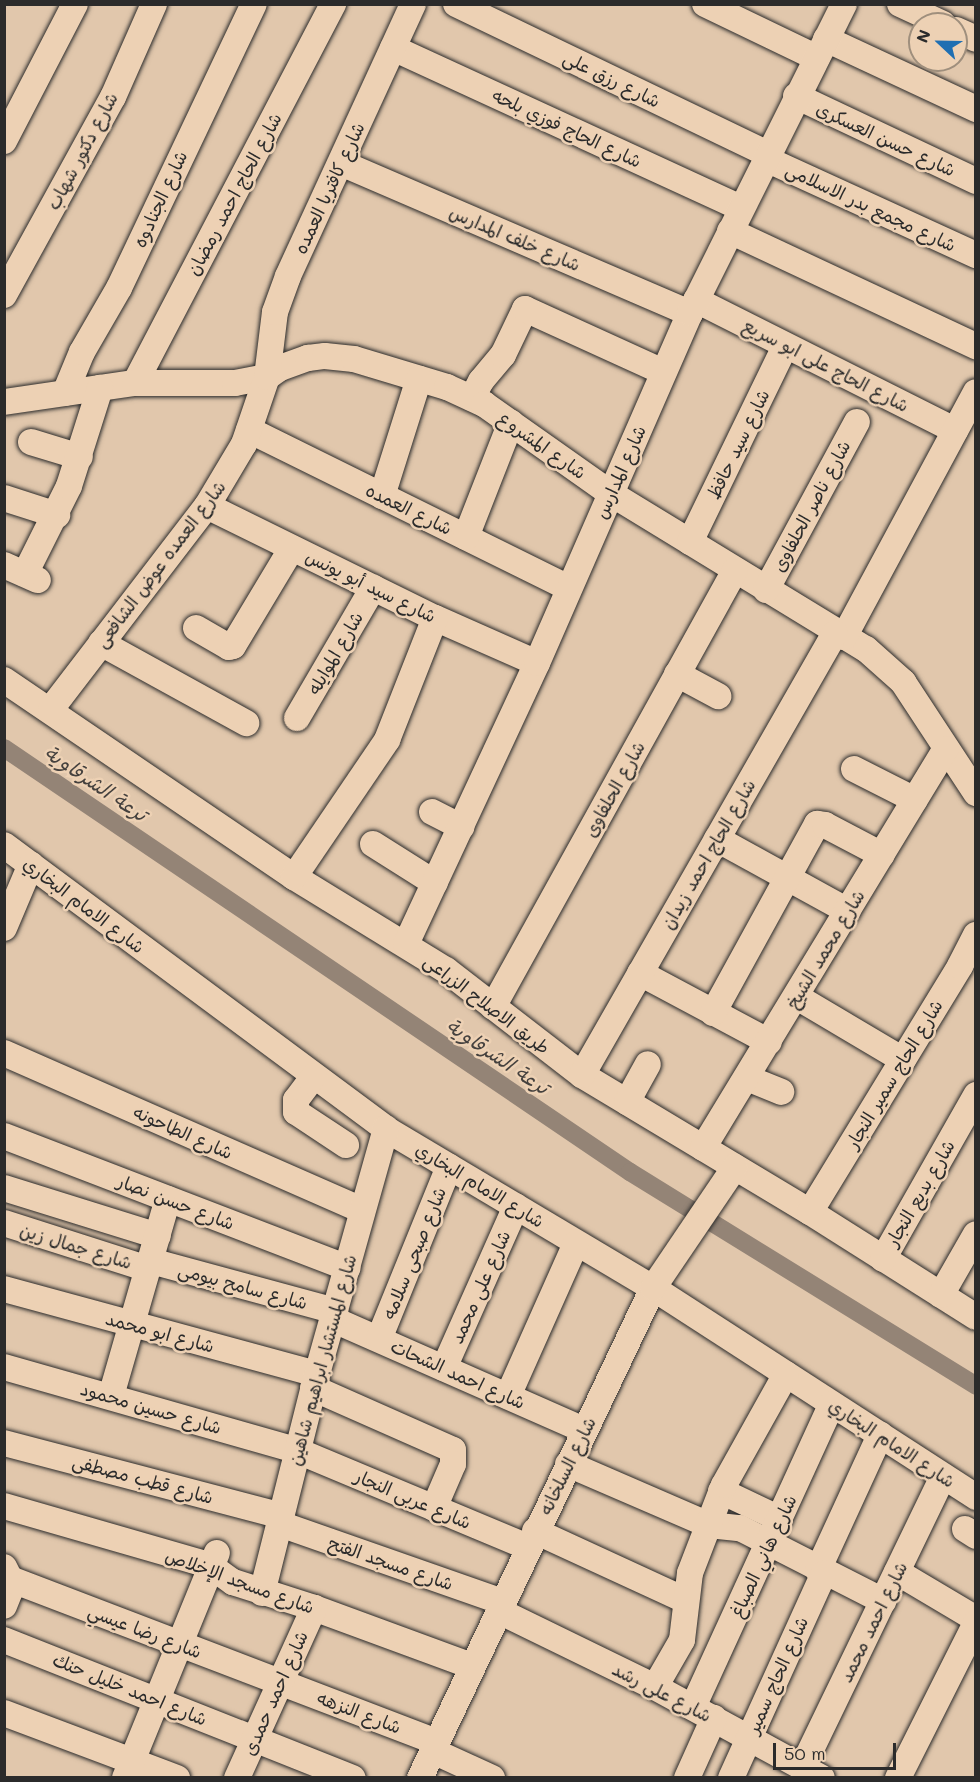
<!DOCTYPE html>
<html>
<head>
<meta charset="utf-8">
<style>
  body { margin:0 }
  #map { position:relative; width:980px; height:1782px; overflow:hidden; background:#e1c7ac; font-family:Mali,"Playpen Sans Arabic",sans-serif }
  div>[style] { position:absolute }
  .canal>* { height:18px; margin:-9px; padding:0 9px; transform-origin:9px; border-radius:9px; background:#948476 }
  .roads { filter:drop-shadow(0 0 2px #2b2b2b) drop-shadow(0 0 2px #2b2b2b) }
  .minor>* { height:26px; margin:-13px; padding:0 13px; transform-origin:13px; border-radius:13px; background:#edd1b4 }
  span { translate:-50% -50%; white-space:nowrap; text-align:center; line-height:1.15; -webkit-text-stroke:5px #edd1b4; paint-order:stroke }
  .street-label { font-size:18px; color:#2b2b2b }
  .water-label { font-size:20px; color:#45413e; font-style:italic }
  .frame { position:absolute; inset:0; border:6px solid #2b2b2b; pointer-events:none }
  .north { position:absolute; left:908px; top:12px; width:60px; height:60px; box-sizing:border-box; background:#edd1b4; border:2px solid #9f8f7d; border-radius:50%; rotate:292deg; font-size:16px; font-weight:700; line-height:24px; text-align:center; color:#2b2b2b }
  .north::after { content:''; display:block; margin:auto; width:21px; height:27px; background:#1f6fb2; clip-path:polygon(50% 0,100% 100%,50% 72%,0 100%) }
  .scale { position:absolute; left:773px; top:1743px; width:123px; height:27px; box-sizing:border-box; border:3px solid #2b2b2b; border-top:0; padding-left:8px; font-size:18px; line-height:21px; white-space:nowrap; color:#2b2b2b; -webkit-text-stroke:4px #edd1b4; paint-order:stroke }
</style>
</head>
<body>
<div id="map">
  <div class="canal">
    <i style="left:4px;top:748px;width:756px;rotate:34.11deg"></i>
    <i style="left:630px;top:1172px;width:407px;rotate:31.7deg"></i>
  </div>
  <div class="roads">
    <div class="minor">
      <i style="left:456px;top:4px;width:346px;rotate:25.7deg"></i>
      <i style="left:705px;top:4px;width:124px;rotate:25.7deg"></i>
      <i style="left:900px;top:4px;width:47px;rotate:24.9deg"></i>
      <i style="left:956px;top:30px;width:22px;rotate:24deg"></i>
      <i style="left:826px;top:39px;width:166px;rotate:25deg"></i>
      <i style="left:393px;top:48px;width:383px;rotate:24.7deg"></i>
      <i style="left:796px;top:96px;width:199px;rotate:25.3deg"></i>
      <i style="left:4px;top:141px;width:154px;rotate:-62.6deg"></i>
      <i style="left:766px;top:159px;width:231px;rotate:24.6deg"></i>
      <i style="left:341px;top:163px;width:380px;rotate:23.3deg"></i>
      <i style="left:730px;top:231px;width:272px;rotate:25.1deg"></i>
      <i style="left:4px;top:295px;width:226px;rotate:-61.2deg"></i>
      <i style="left:113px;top:97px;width:102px;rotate:-66.2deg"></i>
      <i style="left:696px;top:300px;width:290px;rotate:26.7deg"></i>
      <i style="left:135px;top:383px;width:428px;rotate:-62.4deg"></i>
      <i style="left:65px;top:393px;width:44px;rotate:-67.5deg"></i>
      <i style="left:82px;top:352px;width:74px;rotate:-60deg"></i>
      <i style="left:119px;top:288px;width:314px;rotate:-64.6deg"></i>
      <i style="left:472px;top:398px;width:19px;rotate:-62deg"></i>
      <i style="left:481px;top:381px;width:34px;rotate:-50deg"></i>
      <i style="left:503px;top:355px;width:51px;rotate:-64.4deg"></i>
      <i style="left:525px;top:309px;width:152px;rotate:24.5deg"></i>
      <i style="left:4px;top:402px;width:132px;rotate:-8.3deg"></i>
      <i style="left:135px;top:383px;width:100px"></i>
      <i style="left:235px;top:383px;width:33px;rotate:-11deg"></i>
      <i style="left:267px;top:377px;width:16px;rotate:-35deg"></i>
      <i style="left:280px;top:368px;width:30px;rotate:-20deg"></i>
      <i style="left:308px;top:358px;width:17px;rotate:-7deg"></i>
      <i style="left:325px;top:356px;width:29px;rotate:6deg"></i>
      <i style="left:354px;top:359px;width:97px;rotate:16.8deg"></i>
      <i style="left:447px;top:387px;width:41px;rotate:24.7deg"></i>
      <i style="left:484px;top:404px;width:154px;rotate:35.2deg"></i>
      <i style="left:610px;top:493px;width:300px;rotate:31.4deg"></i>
      <i style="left:866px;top:649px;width:50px;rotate:41.7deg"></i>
      <i style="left:903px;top:682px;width:133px;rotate:56.7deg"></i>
      <i style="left:249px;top:430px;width:357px;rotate:26.3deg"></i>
      <i style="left:31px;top:442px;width:51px;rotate:17deg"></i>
      <i style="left:382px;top:496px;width:123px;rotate:-72.5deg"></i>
      <i style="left:4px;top:498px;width:56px;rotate:17.8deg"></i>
      <i style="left:207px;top:506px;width:254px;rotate:26.2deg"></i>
      <i style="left:435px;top:618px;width:111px;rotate:23.8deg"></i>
      <i style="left:466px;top:537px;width:123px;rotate:-68.6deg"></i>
      <i style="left:690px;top:542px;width:218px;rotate:-64.1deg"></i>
      <i style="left:4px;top:565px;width:37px;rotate:24deg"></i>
      <i style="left:25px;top:574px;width:98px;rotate:-63.4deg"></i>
      <i style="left:69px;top:486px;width:103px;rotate:-72.4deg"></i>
      <i style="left:766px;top:590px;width:191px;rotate:-61.6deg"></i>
      <i style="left:196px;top:628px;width:38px;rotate:30deg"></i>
      <i style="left:229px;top:647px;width:4px;rotate:-14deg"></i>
      <i style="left:233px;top:646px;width:114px;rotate:-59deg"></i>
      <i style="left:844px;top:637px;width:278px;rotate:-61.7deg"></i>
      <i style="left:101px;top:643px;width:166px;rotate:28.9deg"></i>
      <i style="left:677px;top:674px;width:47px;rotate:28.2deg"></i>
      <i style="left:4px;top:680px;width:351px;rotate:34.2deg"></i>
      <i style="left:294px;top:877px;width:178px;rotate:31.5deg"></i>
      <i style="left:446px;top:970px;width:172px;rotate:37.7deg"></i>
      <i style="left:582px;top:1075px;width:266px;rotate:31deg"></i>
      <i style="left:810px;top:1212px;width:196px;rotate:32.3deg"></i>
      <i style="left:51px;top:709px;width:256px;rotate:-52.5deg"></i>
      <i style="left:207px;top:506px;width:72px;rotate:-59.2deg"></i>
      <i style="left:244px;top:444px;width:71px;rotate:-71.1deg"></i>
      <i style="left:267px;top:377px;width:65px;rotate:-83deg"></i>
      <i style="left:275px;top:312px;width:38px;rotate:-70deg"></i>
      <i style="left:288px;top:276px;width:299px;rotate:-65.3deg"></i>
      <i style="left:297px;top:718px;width:151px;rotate:-59.7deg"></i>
      <i style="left:854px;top:769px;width:68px;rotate:26.9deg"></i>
      <i style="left:432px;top:812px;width:33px;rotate:27deg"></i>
      <i style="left:717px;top:839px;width:149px;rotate:28.8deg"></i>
      <i style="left:373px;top:844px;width:73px;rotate:32.2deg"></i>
      <i style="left:4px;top:845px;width:476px;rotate:36.6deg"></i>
      <i style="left:386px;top:1129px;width:311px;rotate:30.8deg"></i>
      <i style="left:653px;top:1288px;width:385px;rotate:32.9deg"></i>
      <i style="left:294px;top:877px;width:166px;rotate:-55.8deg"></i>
      <i style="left:387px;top:740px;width:131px;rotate:-68.5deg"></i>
      <i style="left:4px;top:928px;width:69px;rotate:-67.1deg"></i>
      <i style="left:406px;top:944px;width:310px;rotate:-65deg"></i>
      <i style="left:537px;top:663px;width:382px;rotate:-66.4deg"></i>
      <i style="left:690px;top:313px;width:345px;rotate:-63.5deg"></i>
      <i style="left:640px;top:973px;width:146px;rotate:28.1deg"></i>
      <i style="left:797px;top:997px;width:123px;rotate:30.7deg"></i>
      <i style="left:493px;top:1007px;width:499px;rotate:-61deg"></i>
      <i style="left:713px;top:1013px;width:216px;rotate:-61.2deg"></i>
      <i style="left:817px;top:824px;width:8px;rotate:7deg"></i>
      <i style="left:825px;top:825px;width:64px;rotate:27.8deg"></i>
      <i style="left:4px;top:1053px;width:390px;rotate:23.7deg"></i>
      <i style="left:582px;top:1075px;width:509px;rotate:-60.21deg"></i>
      <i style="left:314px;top:1076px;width:30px;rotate:127deg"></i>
      <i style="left:296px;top:1100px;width:12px;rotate:90deg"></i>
      <i style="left:296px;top:1112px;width:60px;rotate:33.4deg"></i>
      <i style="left:747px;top:1078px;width:37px;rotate:22deg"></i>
      <i style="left:627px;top:1102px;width:43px;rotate:-61.1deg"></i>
      <i style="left:4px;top:1136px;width:368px;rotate:21deg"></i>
      <i style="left:703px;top:1148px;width:467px;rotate:-58.7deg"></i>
      <i style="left:4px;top:1188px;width:161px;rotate:17.3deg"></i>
      <i style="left:810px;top:1212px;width:288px;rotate:-58.6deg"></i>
      <i style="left:960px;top:966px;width:35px;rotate:-63deg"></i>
      <i style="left:4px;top:1223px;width:151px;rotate:17.7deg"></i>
      <i style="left:883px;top:1259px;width:189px;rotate:-60.4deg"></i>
      <i style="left:151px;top:1261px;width:191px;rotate:15.2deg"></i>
      <i style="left:4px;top:1289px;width:324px;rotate:15.2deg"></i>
      <i style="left:941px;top:1295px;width:70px;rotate:-60.2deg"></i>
      <i style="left:332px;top:1319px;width:275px;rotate:23.8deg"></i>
      <i style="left:379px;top:1339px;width:186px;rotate:-67.9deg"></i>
      <i style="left:4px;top:1367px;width:306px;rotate:15.9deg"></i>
      <i style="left:298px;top:1451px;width:249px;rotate:22.7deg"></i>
      <i style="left:444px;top:1368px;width:177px;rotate:-66deg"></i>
      <i style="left:313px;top:1388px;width:153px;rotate:23.9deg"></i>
      <i style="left:453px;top:1450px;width:14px;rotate:90deg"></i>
      <i style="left:453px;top:1464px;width:48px;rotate:113.4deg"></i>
      <i style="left:111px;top:1396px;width:205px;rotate:-73.9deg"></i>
      <i style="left:508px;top:1396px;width:167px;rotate:-66deg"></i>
      <i style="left:4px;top:1443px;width:287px;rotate:14.7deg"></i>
      <i style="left:568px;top:1464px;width:154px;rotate:23.4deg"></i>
      <i style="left:709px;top:1525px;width:31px;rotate:6deg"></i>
      <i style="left:740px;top:1528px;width:161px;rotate:27deg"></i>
      <i style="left:721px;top:1491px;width:65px;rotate:25.4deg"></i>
      <i style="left:4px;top:1506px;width:205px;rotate:16.1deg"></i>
      <i style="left:201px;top:1563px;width:12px;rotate:20deg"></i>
      <i style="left:212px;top:1567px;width:26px;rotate:36deg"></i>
      <i style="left:233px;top:1582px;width:85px;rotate:17.8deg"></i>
      <i style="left:314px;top:1608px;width:168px;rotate:20.2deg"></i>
      <i style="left:280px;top:1524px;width:236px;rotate:19.3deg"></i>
      <i style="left:965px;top:1529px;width:13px;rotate:32deg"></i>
      <i style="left:535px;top:1531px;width:165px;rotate:24.7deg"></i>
      <i style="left:4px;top:1567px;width:13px;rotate:63deg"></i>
      <i style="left:10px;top:1579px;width:12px;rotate:90deg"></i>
      <i style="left:10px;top:1591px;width:16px;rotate:112deg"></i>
      <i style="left:818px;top:1570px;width:149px;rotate:-65.3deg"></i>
      <i style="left:897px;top:1572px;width:92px;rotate:30.7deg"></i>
      <i style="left:10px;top:1579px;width:457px;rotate:20.9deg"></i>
      <i style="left:262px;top:1593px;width:226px;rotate:-75.9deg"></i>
      <i style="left:317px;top:1374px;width:255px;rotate:-74.3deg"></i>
      <i style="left:499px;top:1611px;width:174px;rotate:26deg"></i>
      <i style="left:655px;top:1687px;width:190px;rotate:28.6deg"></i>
      <i style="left:4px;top:1640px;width:375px;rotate:21.6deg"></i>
      <i style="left:655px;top:1687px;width:54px;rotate:-60.1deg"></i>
      <i style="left:682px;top:1640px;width:67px;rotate:-83.2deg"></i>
      <i style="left:690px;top:1573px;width:94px;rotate:-68.9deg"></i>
      <i style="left:724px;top:1485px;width:127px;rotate:-60.8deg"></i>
      <i style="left:693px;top:1707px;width:333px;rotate:-65.4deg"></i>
      <i style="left:4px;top:1713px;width:185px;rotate:20.6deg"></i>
      <i style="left:433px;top:1751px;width:65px;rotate:24.6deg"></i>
      <i style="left:802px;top:1768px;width:324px;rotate:-64.2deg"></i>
      <i style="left:125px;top:1778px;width:243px;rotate:-67.8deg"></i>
      <i style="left:237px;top:1778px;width:187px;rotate:-65.6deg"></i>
      <i style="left:420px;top:1778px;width:543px;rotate:-64.57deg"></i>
      <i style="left:653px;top:1288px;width:146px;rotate:-55.9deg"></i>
      <i style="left:687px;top:1778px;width:66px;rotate:-65.8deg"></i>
      <i style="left:731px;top:1778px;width:225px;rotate:-65.6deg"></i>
      <i style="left:898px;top:1778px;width:174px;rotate:-63.3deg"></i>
    </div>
  </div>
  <div class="street-label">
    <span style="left:612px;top:79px;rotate:26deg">شارع رزق على</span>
    <span style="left:567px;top:128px;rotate:25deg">شارع الحاج فوزي بلحه</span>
    <span style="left:886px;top:139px;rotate:25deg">شارع حسن العسكرى</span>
    <span style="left:82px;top:151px;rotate:-62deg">شارع دكتور شهاب</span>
    <span style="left:329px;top:188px;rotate:-65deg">شارع كافتريا العمده</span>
    <span style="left:234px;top:194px;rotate:-62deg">شارع الحاج احمد رمضان</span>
    <span style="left:160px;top:199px;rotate:-65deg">شارع الجنادوه</span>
    <span style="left:871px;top:207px;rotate:25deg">شارع مجمع بدر الاسلامى</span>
    <span style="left:515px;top:238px;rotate:23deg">شارع خلف المدارس</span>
    <span style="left:826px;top:365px;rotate:27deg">شارع الحاج على ابو سريع</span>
    <span style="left:738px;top:444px;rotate:-64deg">شارع سيد حافظ</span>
    <span style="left:542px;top:445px;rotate:35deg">شارع المشروع</span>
    <span style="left:620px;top:472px;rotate:-66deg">شارع المدارس</span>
    <span style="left:811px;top:506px;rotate:-62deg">شارع ناصر الحلفاوى</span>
    <span style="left:409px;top:509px;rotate:26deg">شارع العمده</span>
    <span style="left:160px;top:564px;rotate:-53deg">شارع العمده عوض الشافعى</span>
    <span style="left:371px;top:586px;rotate:26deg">شارع سيد أبو يونس</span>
    <span style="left:335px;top:653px;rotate:-60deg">شارع الموايله</span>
    <span style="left:614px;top:789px;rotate:-61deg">شارع الحلفاوى</span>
    <span style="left:708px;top:854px;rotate:-60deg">شارع الحاج احمد زيدان</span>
    <span style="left:84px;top:905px;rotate:37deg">شارع الامام البخاري</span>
    <span style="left:825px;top:949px;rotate:-59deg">شارع محمد الشيخ</span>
    <span style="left:487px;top:1004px;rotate:37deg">طريق الاصلاح الزراعى</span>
    <span style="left:894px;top:1074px;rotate:-59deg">شارع الحاج سمير النجار</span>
    <span style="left:183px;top:1132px;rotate:24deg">شارع الطاحونه</span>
    <span style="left:480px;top:1185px;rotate:31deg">شارع الامام البخاري</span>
    <span style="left:920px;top:1193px;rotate:-60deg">شارع بديع النجار</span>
    <span style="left:176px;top:1202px;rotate:21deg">شارع حسن نصار</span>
    <span style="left:76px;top:1246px;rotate:17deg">شارع جمال زين</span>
    <span style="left:414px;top:1253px;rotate:-68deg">شارع صبحى سلامه</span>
    <span style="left:243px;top:1286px;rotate:15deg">شارع سامح بيومى</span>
    <span style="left:480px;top:1287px;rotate:-66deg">شارع على محمد</span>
    <span style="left:160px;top:1332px;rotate:15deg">شارع ابو محمد</span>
    <span style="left:322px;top:1360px;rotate:-75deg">شارع المستشار ابراهيم شاهين</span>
    <span style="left:458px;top:1374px;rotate:24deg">شارع احمد الشحات</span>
    <span style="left:151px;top:1408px;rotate:16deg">شارع حسين محمود</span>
    <span style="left:892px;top:1443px;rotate:33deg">شارع الامام البخاري</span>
    <span style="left:567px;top:1466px;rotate:-64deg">شارع السلخانه</span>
    <span style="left:143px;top:1479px;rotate:15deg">شارع قطب مصطفى</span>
    <span style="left:413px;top:1499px;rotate:23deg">شارع عربى النجار</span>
    <span style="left:763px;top:1556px;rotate:-65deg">شارع هاني الصباغ</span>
    <span style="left:391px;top:1563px;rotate:19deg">شارع مسجد الفتح</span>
    <span style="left:240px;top:1581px;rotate:20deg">شارع مسجد الإخلاص</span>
    <span style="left:873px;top:1622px;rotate:-64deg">شارع احمد محمد</span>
    <span style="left:145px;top:1631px;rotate:21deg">شارع رضا عيسي</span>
    <span style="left:777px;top:1675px;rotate:-66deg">شارع الحاج سمير</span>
    <span style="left:130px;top:1689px;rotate:22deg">شارع احمد خليل حنك</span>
    <span style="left:662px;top:1692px;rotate:27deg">شارع على رشد</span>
    <span style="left:275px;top:1693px;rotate:-66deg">شارع احمد حمدى</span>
    <span style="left:359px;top:1712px;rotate:21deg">شارع النزهه</span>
  </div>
  <div class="water-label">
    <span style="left:96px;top:783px;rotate:34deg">ترعة الشرقاوية</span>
    <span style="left:498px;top:1056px;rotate:34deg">ترعة الشرقاوية</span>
  </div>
  <div class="frame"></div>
  <div class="north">N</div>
  <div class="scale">50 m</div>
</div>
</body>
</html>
